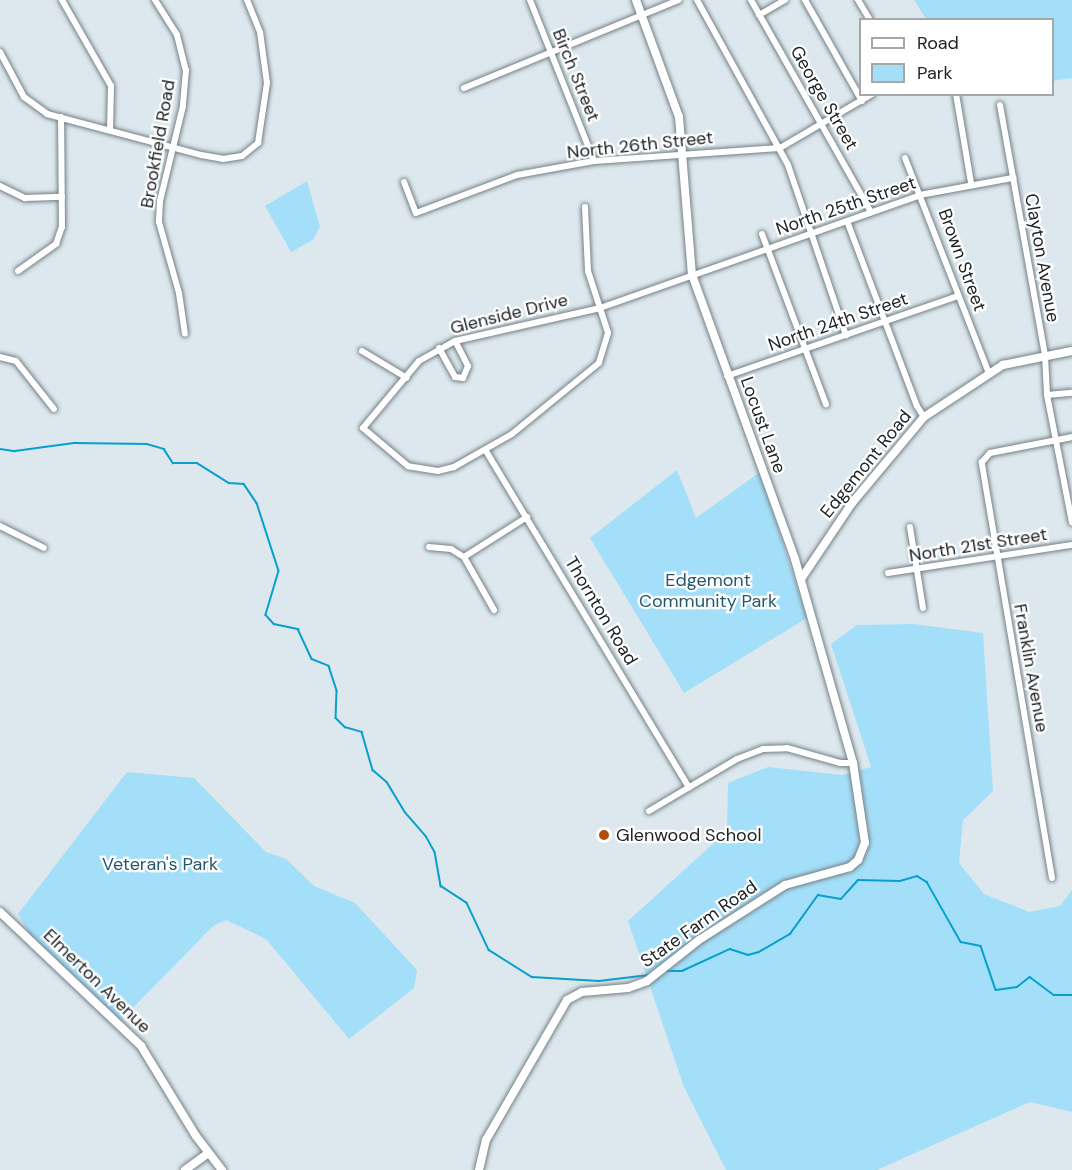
<!DOCTYPE html>
<html>
<head>
<meta charset="utf-8">
<style>
  body { margin:0 }
  #map { position:relative; width:1072px; height:1170px; overflow:hidden; background:#dce8ee; font-family:"DM Sans",sans-serif }
  div>[style] { position:absolute }
  .green>* { inset:0; background:#a4dff9 }
  .stream>* { height:1.5px; margin:-0.75px; padding:0 0.75px; transform-origin:0.75px; border-radius:0.75px; background:#07a0ce }
  .roads { filter:drop-shadow(0 0 2px #768186) drop-shadow(0 0 2px #768186) }
  .street>* { height:6px; margin:-3px; padding:0 3px; transform-origin:3px; border-radius:3px; background:#fff }
  .secondary>* { height:8px; margin:-4px; padding:0 4px; transform-origin:4px; border-radius:4px; background:#fff }
  .dots>* { width:16px; height:16px; translate:-50% -50%; box-sizing:border-box; border:3px solid #fff; border-radius:50% }
  span { translate:-50% -50%; white-space:nowrap; text-align:center; line-height:1.15; -webkit-text-stroke:4.5px #fff; paint-order:stroke }
  .street-label { font-size:18px; color:#202426 }
  .park-label { font-size:18px; color:#26586c }
  .poi-label { font-size:18px; color:#202426 }
  .left { translate:0 -50%; text-align:left }
  .legend { position:absolute; left:859px; top:18px; width:195px; height:78px; box-sizing:border-box; background:#fff; border:2px solid #a6a7a8; margin:0; padding:8px 10px; list-style:none; font-size:18px; color:#202426 }
  .legend li { display:flex; align-items:center; gap:12px; height:30px }
  .legend b { width:30px; border:2px solid #a6a7a8 }
</style>
</head>
<body>
<div id="map">
  <div class="green">
    <i style="clip-path:polygon(914px 0,1072px 0,1072px 78px,1053px 81px,1052px 20px,926px 19px)"></i>
    <i style="clip-path:polygon(307px 181px,320px 227px,313px 240px,291px 252px,265px 206px)"></i>
    <i style="clip-path:polygon(677px 470px,696px 518px,760px 472px,807px 618px,684px 693px,590px 538px)"></i>
    <i style="clip-path:polygon(914px 624px,983px 633px,993px 791px,963px 820px,959px 863px,984px 894px,1029px 912px,1060px 906px,1072px 890px,1072px 1112px,1030px 1102px,877px 1170px,726px 1170px,684px 1087px,628px 921px,727px 831px,728px 783px,768px 767px,842px 775px,871px 767px,831px 644px,857px 625px)"></i>
    <i style="clip-path:polygon(127px 772px,194px 778px,266px 852px,286px 859px,314px 886px,355px 903px,417px 970px,414px 988px,349px 1039px,266px 939px,226px 920px,213px 926px,120px 1021px,31px 936px,18px 914px)"></i>
  </div>
  <div class="stream">
    <i style="left:0;top:449px;width:15px;rotate:8deg"></i>
    <i style="left:15px;top:451px;width:61px;rotate:-7.6deg"></i>
    <i style="left:75px;top:443px;width:72px;rotate:0.8deg"></i>
    <i style="left:147px;top:444px;width:18px;rotate:16deg"></i>
    <i style="left:164px;top:449px;width:17px;rotate:57deg"></i>
    <i style="left:173px;top:463px;width:24px"></i>
    <i style="left:197px;top:463px;width:38px;rotate:32deg"></i>
    <i style="left:229px;top:483px;width:15px;rotate:4deg"></i>
    <i style="left:244px;top:484px;width:23px;rotate:56deg"></i>
    <i style="left:257px;top:503px;width:71px;rotate:72.1deg"></i>
    <i style="left:279px;top:571px;width:46px;rotate:106.5deg"></i>
    <i style="left:266px;top:615px;width:12px;rotate:48deg"></i>
    <i style="left:274px;top:624px;width:25px;rotate:12deg"></i>
    <i style="left:298px;top:629px;width:33px;rotate:65deg"></i>
    <i style="left:312px;top:659px;width:18px;rotate:22deg"></i>
    <i style="left:329px;top:666px;width:26px;rotate:72deg"></i>
    <i style="left:337px;top:691px;width:27px;rotate:92deg"></i>
    <i style="left:336px;top:718px;width:13px;rotate:45deg"></i>
    <i style="left:345px;top:727px;width:18px;rotate:16deg"></i>
    <i style="left:362px;top:732px;width:40px;rotate:74deg"></i>
    <i style="left:373px;top:770px;width:18px;rotate:41deg"></i>
    <i style="left:387px;top:782px;width:35px;rotate:59deg"></i>
    <i style="left:405px;top:812px;width:32px;rotate:49deg"></i>
    <i style="left:426px;top:836px;width:18px;rotate:61deg"></i>
    <i style="left:435px;top:852px;width:35px;rotate:80deg"></i>
    <i style="left:441px;top:886px;width:31px;rotate:33deg"></i>
    <i style="left:467px;top:903px;width:52px;rotate:64.9deg"></i>
    <i style="left:489px;top:950px;width:51px;rotate:32.1deg"></i>
    <i style="left:532px;top:977px;width:67px;rotate:3.4deg"></i>
    <i style="left:599px;top:981px;width:50px;rotate:-6.8deg"></i>
    <i style="left:665px;top:971px;width:17px"></i>
    <i style="left:682px;top:971px;width:53px;rotate:-24.6deg"></i>
    <i style="left:730px;top:949px;width:19px;rotate:18deg"></i>
    <i style="left:748px;top:955px;width:11px;rotate:-15deg"></i>
    <i style="left:759px;top:952px;width:36px;rotate:-30deg"></i>
    <i style="left:790px;top:934px;width:48px;rotate:-54.3deg"></i>
    <i style="left:818px;top:895px;width:23px;rotate:10deg"></i>
    <i style="left:841px;top:899px;width:25px;rotate:-48deg"></i>
    <i style="left:858px;top:880px;width:42px;rotate:1.4deg"></i>
    <i style="left:900px;top:881px;width:18px;rotate:-16deg"></i>
    <i style="left:917px;top:876px;width:12px;rotate:31deg"></i>
    <i style="left:927px;top:882px;width:69px;rotate:60.5deg"></i>
    <i style="left:961px;top:942px;width:20px;rotate:11deg"></i>
    <i style="left:981px;top:946px;width:46px;rotate:71.2deg"></i>
    <i style="left:996px;top:990px;width:21px;rotate:-8deg"></i>
    <i style="left:1017px;top:987px;width:16px;rotate:-38deg"></i>
    <i style="left:1030px;top:977px;width:30px;rotate:37deg"></i>
    <i style="left:1054px;top:995px;width:18px"></i>
  </div>
  <div class="roads">
    <div class="street">
      <i style="left:62px;top:0;width:99px;rotate:60.3deg"></i>
      <i style="left:111px;top:86px;width:44px;rotate:91.3deg"></i>
      <i style="left:155px;top:0;width:41px;rotate:57.8deg"></i>
      <i style="left:177px;top:35px;width:36px;rotate:76deg"></i>
      <i style="left:186px;top:70px;width:36px;rotate:95deg"></i>
      <i style="left:183px;top:106px;width:98px;rotate:103.6deg"></i>
      <i style="left:160px;top:201px;width:21px;rotate:93deg"></i>
      <i style="left:159px;top:222px;width:74px;rotate:74.3deg"></i>
      <i style="left:179px;top:293px;width:41px;rotate:81.7deg"></i>
      <i style="left:530px;top:0;width:173px;rotate:68.3deg"></i>
      <i style="left:697px;top:0;width:188px;rotate:61.1deg"></i>
      <i style="left:788px;top:165px;width:180px;rotate:71.2deg"></i>
      <i style="left:751px;top:0;width:244px;rotate:60.5deg"></i>
      <i style="left:805px;top:0;width:116px;rotate:60.6deg"></i>
      <i style="left:858px;top:0;width:23px;rotate:59deg"></i>
      <i style="left:759px;top:15px;width:30px;rotate:-30deg"></i>
      <i style="left:0;top:52px;width:51px;rotate:61.9deg"></i>
      <i style="left:24px;top:97px;width:29px;rotate:36deg"></i>
      <i style="left:47px;top:114px;width:159px;rotate:14.9deg"></i>
      <i style="left:201px;top:155px;width:22px;rotate:10deg"></i>
      <i style="left:223px;top:159px;width:19px;rotate:-9deg"></i>
      <i style="left:242px;top:156px;width:21px;rotate:-39deg"></i>
      <i style="left:258px;top:143px;width:61px;rotate:-81.5deg"></i>
      <i style="left:267px;top:83px;width:51px;rotate:-97.8deg"></i>
      <i style="left:260px;top:32px;width:35px;rotate:-112deg"></i>
      <i style="left:464px;top:88px;width:232px;rotate:-22.3deg"></i>
      <i style="left:956px;top:94px;width:90px;rotate:80.4deg"></i>
      <i style="left:1000px;top:105px;width:255px;rotate:79.8deg"></i>
      <i style="left:1045px;top:356px;width:39px;rotate:87deg"></i>
      <i style="left:1047px;top:395px;width:130px;rotate:78.9deg"></i>
      <i style="left:905px;top:158px;width:231px;rotate:68.7deg"></i>
      <i style="left:404px;top:182px;width:33px;rotate:69deg"></i>
      <i style="left:416px;top:213px;width:108px;rotate:-20.6deg"></i>
      <i style="left:517px;top:175px;width:78px;rotate:-10.3deg"></i>
      <i style="left:594px;top:161px;width:186px;rotate:-4deg"></i>
      <i style="left:780px;top:148px;width:107px;rotate:-30.4deg"></i>
      <i style="left:0;top:186px;width:28px;rotate:26deg"></i>
      <i style="left:25px;top:198px;width:37px;rotate:-2deg"></i>
      <i style="left:585px;top:207px;width:64px;rotate:87.3deg"></i>
      <i style="left:588px;top:271px;width:39px;rotate:72deg"></i>
      <i style="left:600px;top:308px;width:26px;rotate:72deg"></i>
      <i style="left:608px;top:333px;width:31px;rotate:107deg"></i>
      <i style="left:599px;top:363px;width:112px;rotate:140.8deg"></i>
      <i style="left:512px;top:434px;width:67px;rotate:150.4deg"></i>
      <i style="left:454px;top:467px;width:16px;rotate:166deg"></i>
      <i style="left:438px;top:471px;width:30px;rotate:-171deg"></i>
      <i style="left:408px;top:466px;width:59px;rotate:-139.8deg"></i>
      <i style="left:363px;top:428px;width:87px;rotate:-50.1deg"></i>
      <i style="left:419px;top:361px;width:41px;rotate:-29.1deg"></i>
      <i style="left:455px;top:341px;width:149px;rotate:-12.8deg"></i>
      <i style="left:600px;top:308px;width:339px;rotate:-19.4deg"></i>
      <i style="left:920px;top:195px;width:95px;rotate:-10.4deg"></i>
      <i style="left:847px;top:221px;width:198px;rotate:69.3deg"></i>
      <i style="left:917px;top:406px;width:13px;rotate:58deg"></i>
      <i style="left:762px;top:234px;width:182px;rotate:69.4deg"></i>
      <i style="left:18px;top:271px;width:47px;rotate:-35.4deg"></i>
      <i style="left:56px;top:244px;width:18px;rotate:-71deg"></i>
      <i style="left:62px;top:227px;width:110px;rotate:-90.5deg"></i>
      <i style="left:439px;top:348px;width:33px;rotate:61deg"></i>
      <i style="left:455px;top:377px;width:8px;rotate:7deg"></i>
      <i style="left:463px;top:378px;width:13px;rotate:-67deg"></i>
      <i style="left:468px;top:366px;width:28px;rotate:-117deg"></i>
      <i style="left:362px;top:351px;width:52px;rotate:31deg"></i>
      <i style="left:0;top:357px;width:16px;rotate:14deg"></i>
      <i style="left:16px;top:361px;width:61px;rotate:51.6deg"></i>
      <i style="left:727px;top:376px;width:244px;rotate:-19.1deg"></i>
      <i style="left:1047px;top:395px;width:25px;rotate:-5deg"></i>
      <i style="left:486px;top:451px;width:393px;rotate:58.9deg"></i>
      <i style="left:0;top:526px;width:49px;rotate:26.6deg"></i>
      <i style="left:910px;top:527px;width:82px;rotate:80.9deg"></i>
      <i style="left:429px;top:547px;width:22px;rotate:5deg"></i>
      <i style="left:451px;top:549px;width:15px;rotate:32deg"></i>
      <i style="left:464px;top:557px;width:61px;rotate:60.5deg"></i>
      <i style="left:464px;top:557px;width:75px;rotate:-32.4deg"></i>
      <i style="left:888px;top:573px;width:186px;rotate:-8.7deg"></i>
      <i style="left:649px;top:811px;width:102px;rotate:-30.6deg"></i>
      <i style="left:737px;top:759px;width:28px;rotate:-21deg"></i>
      <i style="left:763px;top:749px;width:24px;rotate:-2deg"></i>
      <i style="left:787px;top:748px;width:55px;rotate:15.8deg"></i>
      <i style="left:840px;top:763px;width:13px"></i>
      <i style="left:1052px;top:878px;width:422px;rotate:-99.6deg"></i>
      <i style="left:982px;top:462px;width:12px;rotate:-48deg"></i>
      <i style="left:990px;top:453px;width:84px;rotate:-11deg"></i>
    </div>
    <div class="secondary">
      <i style="left:801px;top:579px;width:92px;rotate:-56.1deg"></i>
      <i style="left:852px;top:503px;width:112px;rotate:-50.1deg"></i>
      <i style="left:924px;top:417px;width:95px;rotate:-33.4deg"></i>
      <i style="left:1003px;top:365px;width:70px;rotate:-11.5deg"></i>
      <i style="left:0;top:912px;width:195px;rotate:43.5deg"></i>
      <i style="left:141px;top:1046px;width:105px;rotate:58.6deg"></i>
      <i style="left:196px;top:1136px;width:43px;rotate:52.6deg"></i>
      <i style="left:185px;top:1170px;width:29px;rotate:-36deg"></i>
      <i style="left:479px;top:1170px;width:31px;rotate:-77deg"></i>
      <i style="left:486px;top:1140px;width:162px;rotate:-59.9deg"></i>
      <i style="left:567px;top:1000px;width:17px;rotate:-28deg"></i>
      <i style="left:582px;top:992px;width:46px;rotate:-5deg"></i>
      <i style="left:628px;top:988px;width:20px;rotate:-20deg"></i>
      <i style="left:647px;top:981px;width:66px;rotate:-38.3deg"></i>
      <i style="left:699px;top:940px;width:102px;rotate:-32.6deg"></i>
      <i style="left:785px;top:885px;width:67px;rotate:-15.5deg"></i>
      <i style="left:850px;top:867px;width:11px;rotate:-41deg"></i>
      <i style="left:858px;top:860px;width:18px;rotate:-68deg"></i>
      <i style="left:865px;top:843px;width:81px;rotate:-98.5deg"></i>
      <i style="left:853px;top:763px;width:212px;rotate:-105.9deg"></i>
      <i style="left:795px;top:559px;width:302px;rotate:-109.9deg"></i>
      <i style="left:692px;top:275px;width:159px;rotate:-94.7deg"></i>
      <i style="left:679px;top:117px;width:125px;rotate:-110.2deg"></i>
    </div>
  </div>
  <div class="dots">
    <i style="left:604px;top:835px;background:#ae4d08"></i>
  </div>
  <div class="street-label">
    <span style="left:576px;top:75px;rotate:68deg">Birch Street</span>
    <span style="left:824px;top:98px;rotate:60deg">George Street</span>
    <span style="left:158px;top:144px;rotate:-80deg">Brookfield Road</span>
    <span style="left:640px;top:145px;rotate:-6deg">North 26th Street</span>
    <span style="left:846px;top:206px;rotate:-19deg">North 25th Street</span>
    <span style="left:1042px;top:258px;rotate:80deg">Clayton Avenue</span>
    <span style="left:962px;top:260px;rotate:70deg">Brown Street</span>
    <span style="left:509px;top:314px;rotate:-14deg">Glenside Drive</span>
    <span style="left:838px;top:322px;rotate:-19deg">North 24th Street</span>
    <span style="left:763px;top:425px;rotate:70deg">Locust Lane</span>
    <span style="left:866px;top:464px;rotate:-51deg">Edgemont Road</span>
    <span style="left:978px;top:545px;rotate:-9deg">North 21st Street</span>
    <span style="left:601px;top:611px;rotate:59deg">Thornton Road</span>
    <span style="left:1031px;top:668px;rotate:80deg">Franklin Avenue</span>
    <span style="left:699px;top:924px;rotate:-35deg">State Farm Road</span>
    <span style="left:97px;top:981px;rotate:44deg">Elmerton Avenue</span>
  </div>
  <div class="park-label">
    <span style="left:708px;top:591px">Edgemont<br>Community Park</span>
    <span style="left:160px;top:864px">Veteran's Park</span>
  </div>
  <div class="poi-label">
    <span class="left" style="left:616px;top:835px">Glenwood School</span>
  </div>
  <ul class="legend">
  <li><b style="height:8px;background:#fff"></b>Road</li>
  <li><b style="height:16px;background:#a4dff9"></b>Park</li>
  </ul>
</div>
</body>
</html>
